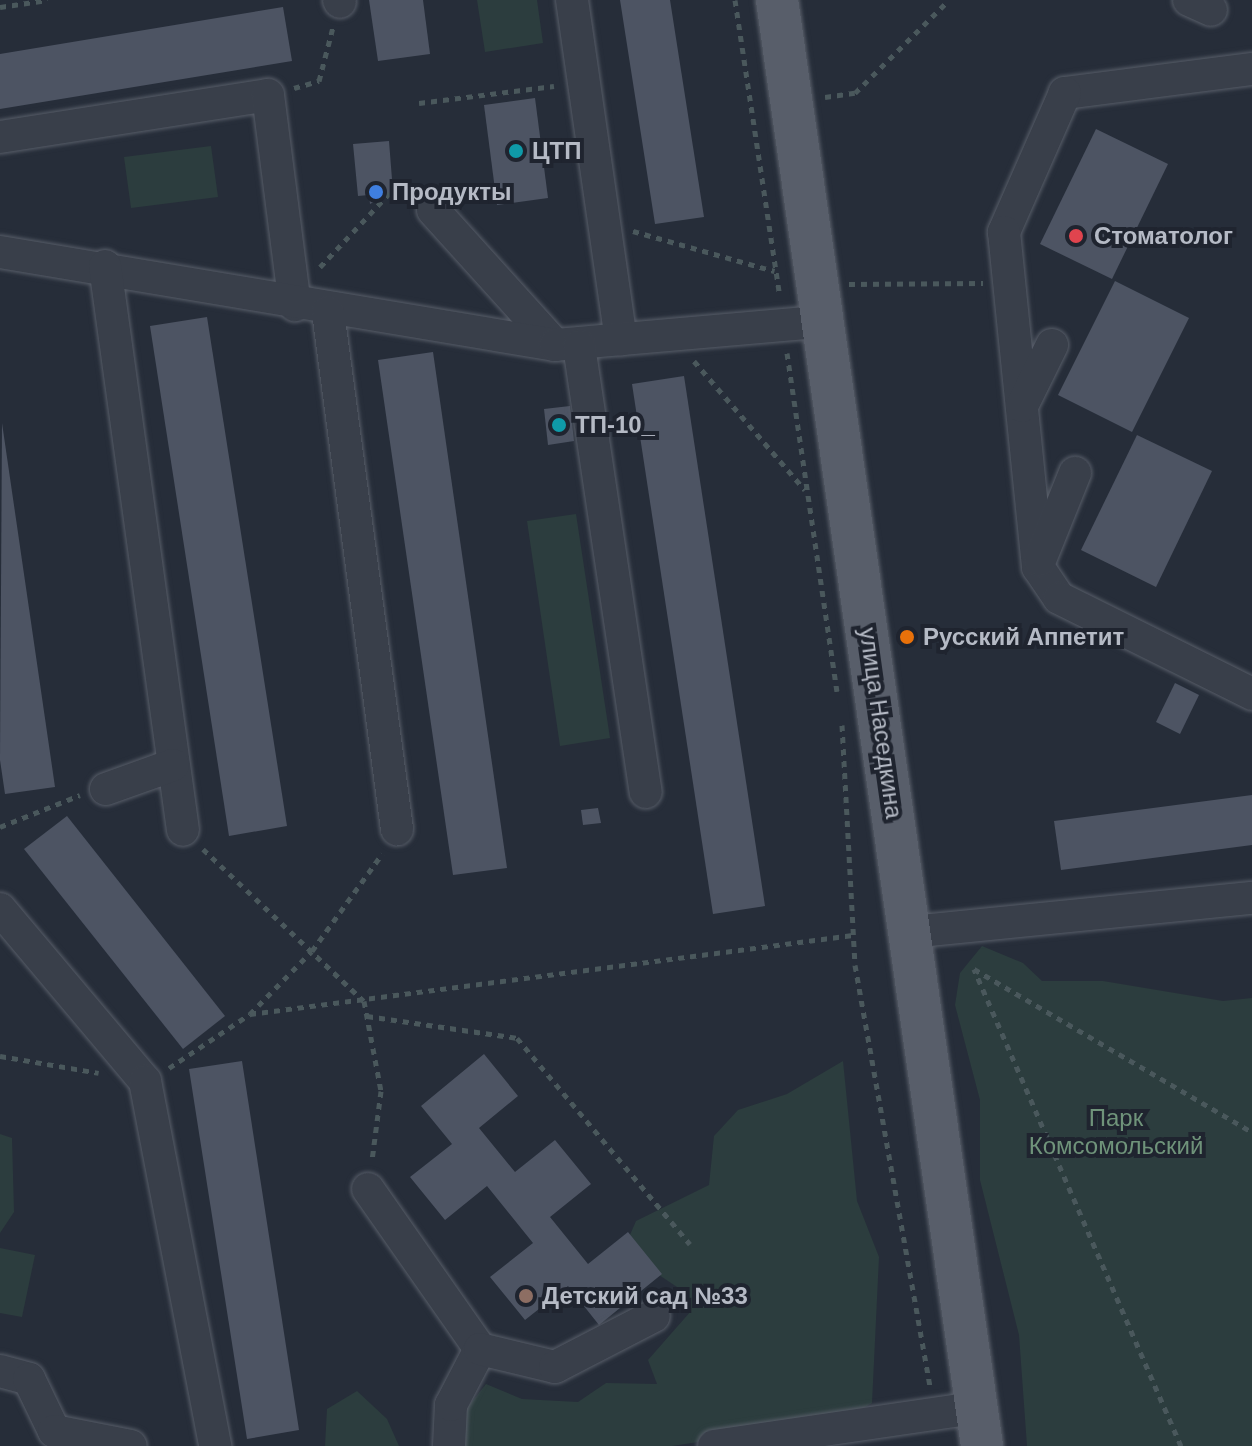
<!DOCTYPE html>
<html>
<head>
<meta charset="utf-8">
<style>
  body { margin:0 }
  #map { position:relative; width:1252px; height:1446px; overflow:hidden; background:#262d39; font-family:Arial,sans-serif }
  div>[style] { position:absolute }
  .green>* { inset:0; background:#2c3d3e }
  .building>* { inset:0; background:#4d5463 }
  .path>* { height:5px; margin-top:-2.5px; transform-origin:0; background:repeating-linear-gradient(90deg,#4a585c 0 6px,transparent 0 12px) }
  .roads { filter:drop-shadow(0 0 2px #575d68) drop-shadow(0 0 2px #575d68) }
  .minor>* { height:32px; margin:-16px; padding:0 16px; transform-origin:16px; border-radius:16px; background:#393f4a }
  .major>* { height:42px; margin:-21px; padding:0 21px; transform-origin:21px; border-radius:21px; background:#585e6a }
  .dots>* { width:22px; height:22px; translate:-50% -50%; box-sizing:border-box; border:4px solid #1f242f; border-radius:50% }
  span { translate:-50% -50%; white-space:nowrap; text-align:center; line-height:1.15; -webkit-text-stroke:8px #1f242f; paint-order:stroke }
  .poi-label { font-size:24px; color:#b5bac5; font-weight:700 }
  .left { translate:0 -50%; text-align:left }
  .street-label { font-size:24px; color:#b5bac5 }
  .park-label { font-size:24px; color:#6f937a }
</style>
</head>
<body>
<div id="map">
  <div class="green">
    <i style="clip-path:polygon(477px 0,537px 0,543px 43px,485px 52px)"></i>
    <i style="clip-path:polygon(211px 146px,218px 197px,131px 208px,124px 157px)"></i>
    <i style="clip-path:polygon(576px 514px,610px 738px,560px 746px,527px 521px)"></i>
    <i style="clip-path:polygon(982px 946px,1023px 963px,1042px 981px,1103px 981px,1223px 1001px,1252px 998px,1252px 1446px,1027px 1446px,1019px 1335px,980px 1180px,980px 1100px,955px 1005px,960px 973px)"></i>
    <i style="clip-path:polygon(843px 1061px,857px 1201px,879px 1257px,872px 1403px,842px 1420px,672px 1446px,453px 1446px,459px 1418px,486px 1384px,522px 1399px,578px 1402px,606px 1383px,657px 1384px,648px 1360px,691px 1311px,686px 1293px,623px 1251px,636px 1221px,709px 1185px,714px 1136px,738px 1110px,787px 1094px)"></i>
    <i style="clip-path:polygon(0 1134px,12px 1138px,14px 1212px,0 1233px)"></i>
    <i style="clip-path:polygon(0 1248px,35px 1255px,22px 1317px,0 1313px)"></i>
    <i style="clip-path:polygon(357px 1391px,387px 1419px,399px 1446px,325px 1446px,327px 1409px)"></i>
  </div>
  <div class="building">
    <i style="clip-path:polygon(369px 0,423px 0,430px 54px,378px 61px)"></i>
    <i style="clip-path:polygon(620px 0,670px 0,704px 217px,655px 224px)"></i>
    <i style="clip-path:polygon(283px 7px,292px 61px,0 109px,0 54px)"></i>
    <i style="clip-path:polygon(535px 98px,548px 198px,497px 205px,484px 105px)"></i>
    <i style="clip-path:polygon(1096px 129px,1168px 164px,1112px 279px,1040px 244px)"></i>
    <i style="clip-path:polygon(389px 141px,393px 192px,370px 204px,369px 195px,358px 196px,353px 144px)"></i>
    <i style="clip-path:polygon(1115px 281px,1189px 318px,1132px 432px,1058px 395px)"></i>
    <i style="clip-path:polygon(207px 317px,287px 826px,229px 836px,150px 326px)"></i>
    <i style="clip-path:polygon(433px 352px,507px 868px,453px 875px,378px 360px)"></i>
    <i style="clip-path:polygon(684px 376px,765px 906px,713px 914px,632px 384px)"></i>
    <i style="clip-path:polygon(570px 406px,574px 441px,548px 445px,544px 409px)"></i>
    <i style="clip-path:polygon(2px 423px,55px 787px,5px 794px,0 760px)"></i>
    <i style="clip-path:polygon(1137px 435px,1212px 471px,1156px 587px,1081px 550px)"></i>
    <i style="clip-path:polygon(1175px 683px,1199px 695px,1180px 734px,1156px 722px)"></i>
    <i style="clip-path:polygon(1252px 795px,1252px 845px,1061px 870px,1054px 821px)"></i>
    <i style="clip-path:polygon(598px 808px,601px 823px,583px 825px,581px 810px)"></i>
    <i style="clip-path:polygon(67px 816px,225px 1016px,183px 1049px,24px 849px)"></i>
    <i style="clip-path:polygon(484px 1054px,518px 1096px,479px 1128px,515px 1172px,555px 1140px,591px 1184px,550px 1217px,588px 1264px,628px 1232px,662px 1274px,599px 1325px,568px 1286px,525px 1320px,490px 1277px,533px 1243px,487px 1186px,445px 1220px,410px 1177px,452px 1144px,421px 1106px)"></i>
    <i style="clip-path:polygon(242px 1061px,299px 1430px,247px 1439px,189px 1069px)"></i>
  </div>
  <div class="path">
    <i style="left:735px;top:0;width:299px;rotate:81.4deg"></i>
    <i style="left:0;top:7px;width:48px;rotate:-8.5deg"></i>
    <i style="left:294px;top:88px;width:26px;rotate:-16deg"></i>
    <i style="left:319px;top:81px;width:56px;rotate:-75.5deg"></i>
    <i style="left:825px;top:97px;width:30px;rotate:-8deg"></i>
    <i style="left:855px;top:93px;width:132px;rotate:-44.7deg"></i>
    <i style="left:419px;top:103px;width:136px;rotate:-7.2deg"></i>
    <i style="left:633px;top:231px;width:147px;rotate:15.8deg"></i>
    <i style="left:320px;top:267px;width:118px;rotate:-46.7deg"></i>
    <i style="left:849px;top:284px;width:134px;rotate:-0.4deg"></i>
    <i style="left:787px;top:353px;width:342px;rotate:81.6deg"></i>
    <i style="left:694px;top:361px;width:170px;rotate:49.3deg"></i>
    <i style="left:842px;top:725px;width:240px;rotate:86.9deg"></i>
    <i style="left:855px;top:965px;width:430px;rotate:79.9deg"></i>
    <i style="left:0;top:827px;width:86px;rotate:-21.8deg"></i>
    <i style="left:203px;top:849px;width:221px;rotate:43.4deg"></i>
    <i style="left:364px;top:1001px;width:92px;rotate:79.3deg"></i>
    <i style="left:381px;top:1091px;width:70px;rotate:97.4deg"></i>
    <i style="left:250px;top:1014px;width:608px;rotate:-7.46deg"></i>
    <i style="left:367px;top:1016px;width:152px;rotate:8.3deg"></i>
    <i style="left:517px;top:1038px;width:269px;rotate:50deg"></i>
    <i style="left:0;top:1056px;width:100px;rotate:9.7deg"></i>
    <i style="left:169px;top:1068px;width:97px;rotate:-33.7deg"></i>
    <i style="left:250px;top:1014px;width:88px;rotate:-45.5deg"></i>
    <i style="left:312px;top:951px;width:120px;rotate:-54.2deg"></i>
    <i style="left:1181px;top:1446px;width:520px;rotate:-113.46deg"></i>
    <i style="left:974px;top:969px;width:322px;rotate:30.4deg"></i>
  </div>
  <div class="roads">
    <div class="minor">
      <i style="left:339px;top:0;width:2px;rotate:63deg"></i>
      <i style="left:572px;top:0;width:343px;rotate:81.8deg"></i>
      <i style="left:1189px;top:0;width:24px;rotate:24deg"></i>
      <i style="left:1252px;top:69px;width:189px;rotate:172.7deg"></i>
      <i style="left:1065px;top:93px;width:152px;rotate:113.7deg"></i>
      <i style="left:1004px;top:232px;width:337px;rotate:84.2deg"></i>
      <i style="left:1038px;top:567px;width:37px;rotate:56deg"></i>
      <i style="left:1059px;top:598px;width:216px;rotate:26.4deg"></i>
      <i style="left:0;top:137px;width:271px;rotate:-8.9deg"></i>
      <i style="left:268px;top:95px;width:212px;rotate:82.7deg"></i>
      <i style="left:433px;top:210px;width:182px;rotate:47.9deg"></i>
      <i style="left:0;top:252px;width:563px;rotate:9.51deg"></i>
      <i style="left:555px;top:345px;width:273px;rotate:-5deg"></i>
      <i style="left:105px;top:266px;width:569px;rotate:82.13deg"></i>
      <i style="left:328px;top:312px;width:522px;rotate:82.4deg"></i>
      <i style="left:579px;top:346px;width:451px;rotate:81.5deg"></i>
      <i style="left:1022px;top:406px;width:68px;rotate:-63.8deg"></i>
      <i style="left:1040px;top:560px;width:94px;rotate:-68.1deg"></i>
      <i style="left:106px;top:789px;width:71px;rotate:-19.7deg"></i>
      <i style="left:0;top:909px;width:225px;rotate:49.9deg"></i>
      <i style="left:145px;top:1081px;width:372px;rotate:79.1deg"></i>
      <i style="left:910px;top:932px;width:344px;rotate:-5.7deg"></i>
      <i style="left:368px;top:1189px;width:195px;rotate:55deg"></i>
      <i style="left:0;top:1371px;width:30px;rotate:15deg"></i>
      <i style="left:29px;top:1379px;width:58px;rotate:64.3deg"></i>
      <i style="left:54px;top:1431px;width:78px;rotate:11deg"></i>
      <i style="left:449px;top:1446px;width:41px;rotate:-87.2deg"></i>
      <i style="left:451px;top:1405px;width:63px;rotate:-62.6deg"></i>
      <i style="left:480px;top:1349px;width:77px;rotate:13.5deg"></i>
      <i style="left:555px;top:1367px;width:111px;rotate:-27.3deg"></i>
      <i style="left:714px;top:1446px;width:265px;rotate:-8.3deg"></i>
    </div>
    <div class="major">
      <i style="left:777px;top:0;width:1460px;rotate:81.93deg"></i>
    </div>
  </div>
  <div class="dots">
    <i style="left:516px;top:151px;background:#0f9aa8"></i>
    <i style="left:376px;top:192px;background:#3f7fe0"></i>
    <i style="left:1076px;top:236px;background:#e0444e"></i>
    <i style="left:559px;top:425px;background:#0f9aa8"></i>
    <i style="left:907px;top:637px;background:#e8710a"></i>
    <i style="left:526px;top:1296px;background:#8d6e63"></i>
  </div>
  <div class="poi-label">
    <span class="left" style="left:532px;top:151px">ЦТП</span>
    <span class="left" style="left:392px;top:192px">Продукты</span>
    <span class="left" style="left:1094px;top:236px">Стоматолог</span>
    <span class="left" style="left:575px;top:425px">ТП-10_</span>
    <span class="left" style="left:923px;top:637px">Русский Аппетит</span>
    <span class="left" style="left:542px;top:1296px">Детский сад №33</span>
  </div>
  <div class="street-label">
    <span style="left:881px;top:723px;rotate:82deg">улица Наседкина</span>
  </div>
  <div class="park-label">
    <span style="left:1116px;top:1132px">Парк<br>Комсомольский</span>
  </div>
</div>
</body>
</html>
